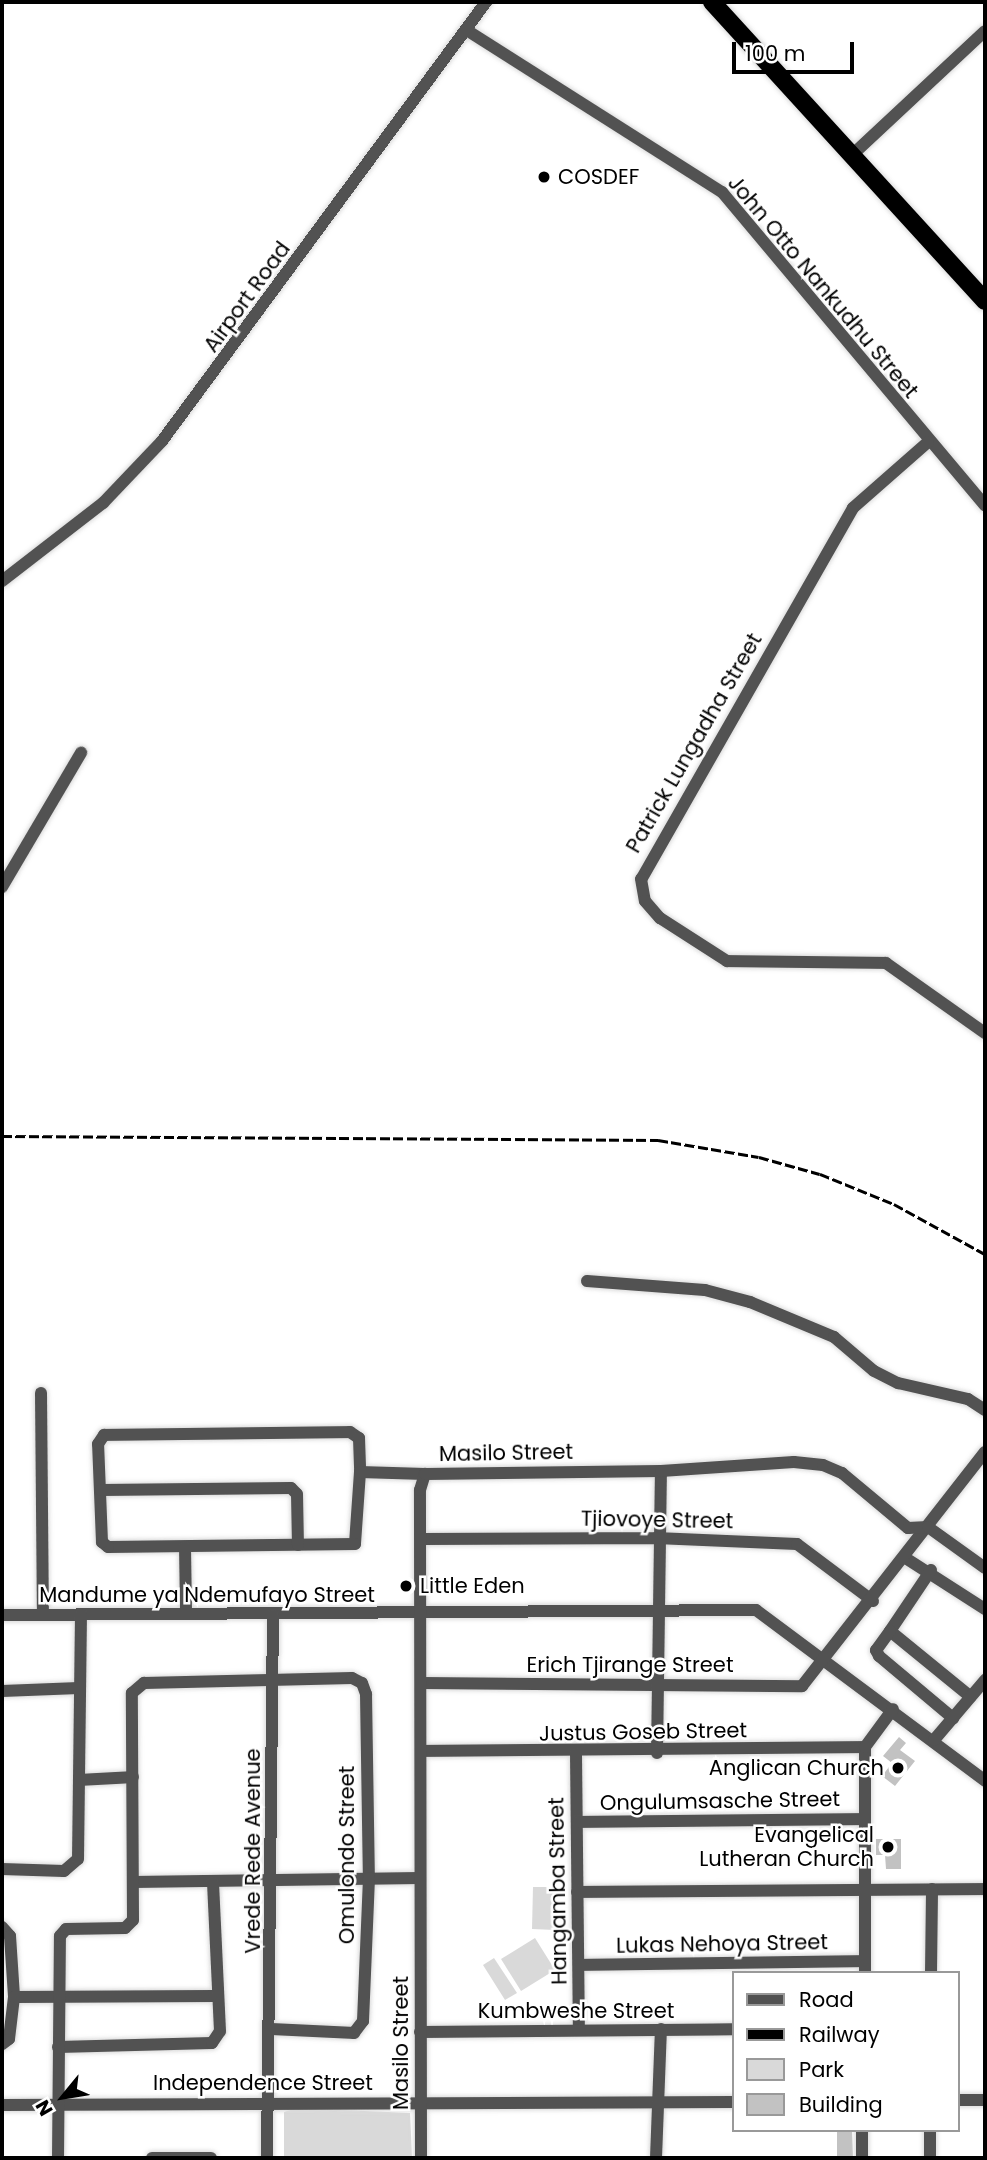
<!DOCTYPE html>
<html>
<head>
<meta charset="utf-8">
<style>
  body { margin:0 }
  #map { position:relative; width:987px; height:2160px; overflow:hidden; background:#fff; font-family:Poppins,sans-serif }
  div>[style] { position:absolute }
  .green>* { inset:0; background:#d9d9d9 }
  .building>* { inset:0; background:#c2c2c2 }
  .roads { filter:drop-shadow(0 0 2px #dbdbdb) drop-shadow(0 0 2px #dbdbdb) }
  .minor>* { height:12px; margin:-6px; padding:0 6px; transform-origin:6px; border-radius:6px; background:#525252 }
  .highway>* { height:18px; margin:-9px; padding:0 9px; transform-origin:9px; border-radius:9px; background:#000 }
  .rail>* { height:2.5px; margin-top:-1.25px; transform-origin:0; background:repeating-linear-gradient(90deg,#000 0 10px,transparent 0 13.5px) }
  .dots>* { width:19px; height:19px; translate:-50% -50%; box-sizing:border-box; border:4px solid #fff; border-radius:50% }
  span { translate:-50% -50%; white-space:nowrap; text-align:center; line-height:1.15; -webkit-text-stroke:5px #fff; paint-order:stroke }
  .poi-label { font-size:21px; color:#000 }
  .left { translate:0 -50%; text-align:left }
  .right { translate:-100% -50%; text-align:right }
  .street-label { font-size:21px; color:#000 }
  .frame { position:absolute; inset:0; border:4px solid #000; pointer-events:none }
  .legend { position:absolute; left:732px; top:1971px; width:228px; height:161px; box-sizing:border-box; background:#fff; border:2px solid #999; margin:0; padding:9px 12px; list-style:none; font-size:21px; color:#000 }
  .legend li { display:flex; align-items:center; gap:14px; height:35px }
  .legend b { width:35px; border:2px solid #999 }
  .north { position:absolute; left:28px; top:2062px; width:70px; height:70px; -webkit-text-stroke:5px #fff; paint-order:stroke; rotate:240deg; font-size:19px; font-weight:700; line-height:28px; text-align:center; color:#000 }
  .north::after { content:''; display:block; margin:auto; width:24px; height:32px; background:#000; clip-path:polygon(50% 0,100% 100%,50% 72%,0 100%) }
  .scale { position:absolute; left:732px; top:42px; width:122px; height:32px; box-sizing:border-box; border:4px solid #000; border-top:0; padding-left:9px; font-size:21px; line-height:24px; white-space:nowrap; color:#000; -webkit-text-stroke:5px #fff; paint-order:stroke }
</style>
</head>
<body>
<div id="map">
  <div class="green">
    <i style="clip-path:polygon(533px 1887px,557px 1887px,555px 1930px,532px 1929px)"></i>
    <i style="clip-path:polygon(535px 1938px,555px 1970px,521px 1991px,501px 1959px)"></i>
    <i style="clip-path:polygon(494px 1958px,517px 1993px,505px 2000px,483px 1965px)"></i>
    <i style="clip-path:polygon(297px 2108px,410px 2113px,412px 2158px,284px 2158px,284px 2112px)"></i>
  </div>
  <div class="building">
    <i style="clip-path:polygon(899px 1737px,906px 1743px,900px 1750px,915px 1761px,895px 1786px,882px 1776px,892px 1763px,883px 1756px)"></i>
    <i style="clip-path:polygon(876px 1839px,901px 1839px,901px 1869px,886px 1869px,885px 1855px,876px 1855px)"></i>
    <i style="clip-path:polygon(837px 2130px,852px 2130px,853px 2158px,837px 2158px)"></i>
  </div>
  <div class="roads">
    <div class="minor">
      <i style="left:468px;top:31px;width:301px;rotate:32.4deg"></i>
      <i style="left:722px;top:192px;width:409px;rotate:50deg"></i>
      <i style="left:851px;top:156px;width:183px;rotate:-43deg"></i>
      <i style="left:928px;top:442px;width:100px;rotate:138.7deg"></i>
      <i style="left:853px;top:508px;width:427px;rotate:119.7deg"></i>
      <i style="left:641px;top:879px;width:22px;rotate:80deg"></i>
      <i style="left:645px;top:901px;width:23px;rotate:49deg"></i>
      <i style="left:660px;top:918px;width:80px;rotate:32.7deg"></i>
      <i style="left:727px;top:961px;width:159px;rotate:0.7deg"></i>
      <i style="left:886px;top:963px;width:121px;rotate:35.3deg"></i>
      <i style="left:2px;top:581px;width:128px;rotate:-37.7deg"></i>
      <i style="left:103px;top:503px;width:86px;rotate:-46.4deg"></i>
      <i style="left:162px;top:441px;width:546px;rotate:-53.57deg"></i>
      <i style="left:2px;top:887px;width:156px;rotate:-59.5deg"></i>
      <i style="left:587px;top:1281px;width:118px;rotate:4.4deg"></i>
      <i style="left:705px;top:1290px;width:47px;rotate:14.9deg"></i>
      <i style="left:750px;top:1302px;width:91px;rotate:22.6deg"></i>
      <i style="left:834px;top:1337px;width:52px;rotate:40.4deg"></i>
      <i style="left:874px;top:1371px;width:27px;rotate:27deg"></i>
      <i style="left:898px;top:1383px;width:72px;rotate:12.9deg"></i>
      <i style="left:968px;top:1399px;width:20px;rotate:33deg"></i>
      <i style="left:41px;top:1393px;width:222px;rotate:89.5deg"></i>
      <i style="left:350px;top:1432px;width:11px;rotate:34deg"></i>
      <i style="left:359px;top:1438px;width:34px;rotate:88deg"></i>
      <i style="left:360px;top:1472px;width:72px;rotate:94deg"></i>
      <i style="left:355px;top:1544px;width:247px;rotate:179.3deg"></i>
      <i style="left:108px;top:1547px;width:8px;rotate:-140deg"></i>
      <i style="left:102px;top:1542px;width:98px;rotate:-92.3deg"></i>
      <i style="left:98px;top:1444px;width:11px;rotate:-56deg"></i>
      <i style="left:104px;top:1435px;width:246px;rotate:-0.7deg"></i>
      <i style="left:360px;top:1472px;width:65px;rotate:1.8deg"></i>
      <i style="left:101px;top:1490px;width:190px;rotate:-0.6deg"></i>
      <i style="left:291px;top:1488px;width:8px;rotate:45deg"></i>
      <i style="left:297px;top:1494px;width:51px;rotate:88.9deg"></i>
      <i style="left:421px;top:1539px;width:235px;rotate:-0.2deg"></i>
      <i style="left:656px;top:1538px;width:141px;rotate:2.4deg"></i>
      <i style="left:797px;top:1544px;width:95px;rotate:36.9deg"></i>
      <i style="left:185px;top:1547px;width:65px;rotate:89.1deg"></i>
      <i style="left:907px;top:1559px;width:93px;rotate:32.7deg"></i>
      <i style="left:931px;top:1570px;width:73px;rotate:123.9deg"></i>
      <i style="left:890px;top:1631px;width:104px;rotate:39.2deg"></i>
      <i style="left:2px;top:1615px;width:754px;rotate:-0.38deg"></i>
      <i style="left:756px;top:1610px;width:286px;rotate:36.7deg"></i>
      <i style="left:890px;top:1631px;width:24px;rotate:126deg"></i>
      <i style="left:876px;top:1650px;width:7px;rotate:63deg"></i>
      <i style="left:879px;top:1656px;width:97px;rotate:40deg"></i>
      <i style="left:421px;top:1683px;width:381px;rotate:0.5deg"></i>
      <i style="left:802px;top:1686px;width:297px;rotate:-52deg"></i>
      <i style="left:2px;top:1691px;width:77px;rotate:-2.2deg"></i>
      <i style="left:934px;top:1740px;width:79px;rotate:-49.6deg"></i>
      <i style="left:421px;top:1751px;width:444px;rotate:-0.5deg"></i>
      <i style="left:657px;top:1753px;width:282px;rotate:-89.2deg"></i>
      <i style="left:576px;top:1754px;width:273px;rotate:89.4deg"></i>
      <i style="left:80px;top:1780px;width:53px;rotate:-3.2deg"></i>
      <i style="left:578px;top:1822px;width:286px;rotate:-0.6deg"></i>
      <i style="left:2px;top:1869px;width:62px;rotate:1.8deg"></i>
      <i style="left:64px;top:1871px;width:18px;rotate:-41deg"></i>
      <i style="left:78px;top:1859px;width:245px;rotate:-89.3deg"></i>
      <i style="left:133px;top:1882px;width:287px;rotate:-0.8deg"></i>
      <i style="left:577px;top:1892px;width:408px;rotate:-0.4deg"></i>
      <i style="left:2px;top:1927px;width:12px;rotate:48deg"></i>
      <i style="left:10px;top:1936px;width:61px;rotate:86.2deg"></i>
      <i style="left:14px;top:1997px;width:42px;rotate:96.8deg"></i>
      <i style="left:9px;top:2039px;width:9px;rotate:144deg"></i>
      <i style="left:579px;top:1965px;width:286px;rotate:-0.8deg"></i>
      <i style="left:865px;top:1973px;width:226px;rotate:-90deg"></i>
      <i style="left:865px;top:1747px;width:47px;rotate:-53.6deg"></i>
      <i style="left:931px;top:1973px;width:84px;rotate:-89.3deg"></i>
      <i style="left:14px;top:1997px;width:201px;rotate:-0.3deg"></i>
      <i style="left:420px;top:2032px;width:313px;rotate:-0.5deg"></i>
      <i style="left:58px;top:2047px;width:154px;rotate:-1.5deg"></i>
      <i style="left:212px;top:2043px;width:14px;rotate:-56deg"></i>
      <i style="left:220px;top:2031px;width:149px;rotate:-92.7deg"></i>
      <i style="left:957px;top:2100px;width:28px"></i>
      <i style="left:2px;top:2105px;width:731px;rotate:-0.24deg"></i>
      <i style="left:930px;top:2130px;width:28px;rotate:90deg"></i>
      <i style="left:58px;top:2158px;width:222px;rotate:-89.5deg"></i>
      <i style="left:60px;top:1936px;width:9px;rotate:-49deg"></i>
      <i style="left:66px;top:1929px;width:59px;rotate:-1deg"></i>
      <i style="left:125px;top:1928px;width:11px;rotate:-45deg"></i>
      <i style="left:133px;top:1920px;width:227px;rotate:-90.3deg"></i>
      <i style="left:132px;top:1693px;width:16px;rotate:-40deg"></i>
      <i style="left:144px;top:1683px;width:208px;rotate:-1.4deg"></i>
      <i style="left:352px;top:1678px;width:11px;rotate:27deg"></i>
      <i style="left:362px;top:1683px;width:12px;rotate:70deg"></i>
      <i style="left:366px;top:1694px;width:184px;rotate:89.1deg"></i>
      <i style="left:369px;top:1878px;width:143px;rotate:92.4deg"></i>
      <i style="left:363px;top:2021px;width:15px;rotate:127deg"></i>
      <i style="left:354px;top:2033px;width:82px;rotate:-177.2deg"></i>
      <i style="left:152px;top:2158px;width:59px"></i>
      <i style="left:267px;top:2158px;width:543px;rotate:-89.37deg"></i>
      <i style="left:421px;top:2158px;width:668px;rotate:-90.09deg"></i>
      <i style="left:420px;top:1490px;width:17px;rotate:-73deg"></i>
      <i style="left:425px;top:1474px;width:236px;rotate:-0.7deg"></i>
      <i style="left:661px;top:1471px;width:133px;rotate:-3.9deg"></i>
      <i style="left:794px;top:1462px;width:29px;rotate:6deg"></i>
      <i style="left:823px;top:1465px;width:21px;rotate:23deg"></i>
      <i style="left:842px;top:1473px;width:86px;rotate:39.8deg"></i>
      <i style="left:908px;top:1528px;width:20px;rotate:-3deg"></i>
      <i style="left:928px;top:1527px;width:70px;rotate:35.7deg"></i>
      <i style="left:656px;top:2158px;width:129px;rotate:-87.8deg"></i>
      <i style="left:862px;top:2158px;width:28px;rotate:-90deg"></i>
    </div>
    <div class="highway">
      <i style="left:712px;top:2px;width:405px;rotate:47.6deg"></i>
    </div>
  </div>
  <div class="rail">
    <i style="left:2px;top:1136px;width:656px;rotate:0.35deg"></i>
    <i style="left:658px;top:1140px;width:102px;rotate:9.6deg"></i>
    <i style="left:759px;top:1157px;width:63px;rotate:15.6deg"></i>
    <i style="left:820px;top:1174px;width:80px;rotate:22.1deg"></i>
    <i style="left:894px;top:1204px;width:104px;rotate:28.8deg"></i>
  </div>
  <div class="dots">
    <i style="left:544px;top:177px;background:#000"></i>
    <i style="left:406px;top:1586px;background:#000"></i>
    <i style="left:898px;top:1768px;background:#000"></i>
    <i style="left:888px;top:1847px;background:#000"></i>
  </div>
  <div class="poi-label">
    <span class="left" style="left:558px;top:177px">COSDEF</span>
    <span class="left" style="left:420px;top:1586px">Little Eden</span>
    <span class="right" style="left:884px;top:1768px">Anglican Church</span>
    <span class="right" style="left:874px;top:1847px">Evangelical<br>Lutheran Church</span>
  </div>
  <div class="street-label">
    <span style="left:823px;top:287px;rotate:50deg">John Otto Nankudhu Street</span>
    <span style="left:247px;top:297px;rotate:-54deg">Airport Road</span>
    <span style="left:694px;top:743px;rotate:-60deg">Patrick Lungadha Street</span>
    <span style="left:506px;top:1453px;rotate:-1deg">Masilo Street</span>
    <span style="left:657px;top:1520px;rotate:1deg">Tjiovoye Street</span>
    <span style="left:207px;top:1595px">Mandume ya Ndemufayo Street</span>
    <span style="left:630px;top:1665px">Erich Tjirange Street</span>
    <span style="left:643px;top:1732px;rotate:-1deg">Justus Goseb Street</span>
    <span style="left:720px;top:1801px;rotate:-1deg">Ongulumsasche Street</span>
    <span style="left:253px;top:1851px;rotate:-90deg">Vrede Rede Avenue</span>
    <span style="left:347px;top:1855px;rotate:-90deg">Omulondo Street</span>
    <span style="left:558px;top:1891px;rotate:-91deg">Hangamba Street</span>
    <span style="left:722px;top:1944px;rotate:-1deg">Lukas Nehoya Street</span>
    <span style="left:576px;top:2011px">Kumbweshe Street</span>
    <span style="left:401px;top:2043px;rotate:-90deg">Masilo Street</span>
    <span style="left:263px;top:2083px">Independence Street</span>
  </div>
  <div class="frame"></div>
  <ul class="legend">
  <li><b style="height:9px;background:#525252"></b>Road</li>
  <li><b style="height:9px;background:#000"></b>Railway</li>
  <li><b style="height:19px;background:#d9d9d9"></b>Park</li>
  <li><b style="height:19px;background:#c2c2c2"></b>Building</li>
  </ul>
  <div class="north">N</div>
  <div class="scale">100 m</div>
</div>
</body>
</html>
